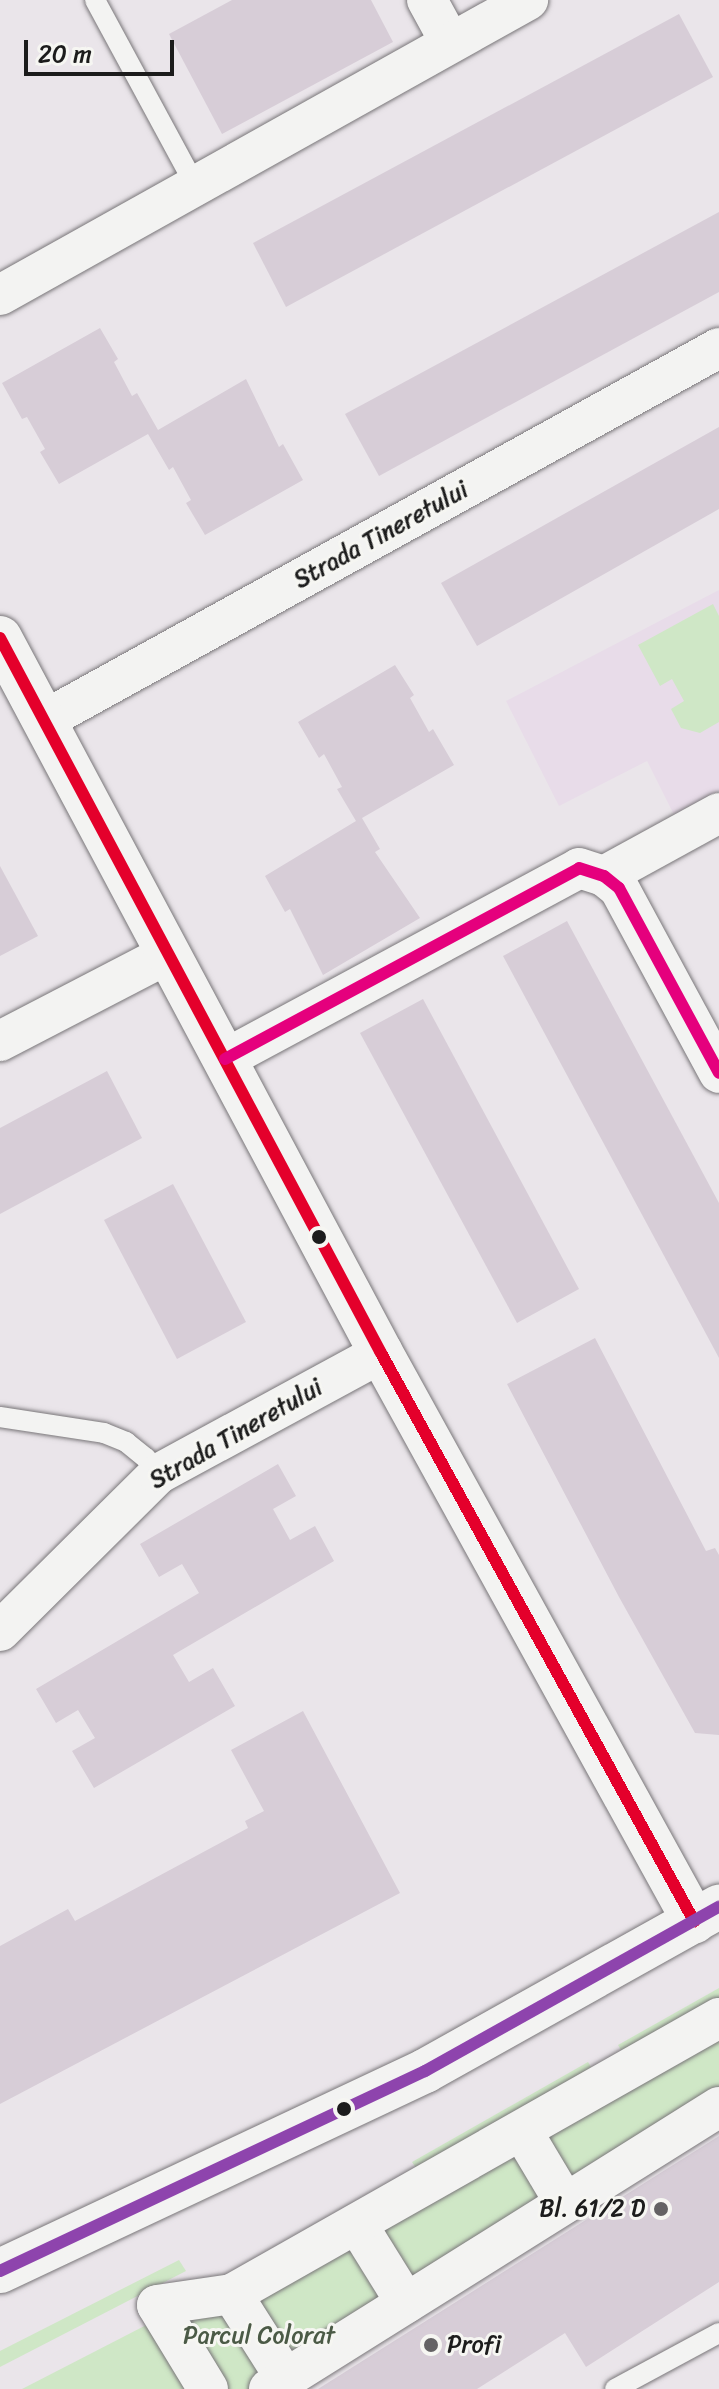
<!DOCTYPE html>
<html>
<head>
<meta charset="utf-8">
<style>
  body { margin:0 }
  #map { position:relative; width:719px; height:2389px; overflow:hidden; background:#eae5ea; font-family:Sriracha,sans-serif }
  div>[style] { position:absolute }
  .built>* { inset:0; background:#e8dce9 }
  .green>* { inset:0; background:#cfe7c6 }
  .building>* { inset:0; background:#d7cdd7 }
  .roads { filter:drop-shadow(0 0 2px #797679) drop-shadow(0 0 2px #797679) }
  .lane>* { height:20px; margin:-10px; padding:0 10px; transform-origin:10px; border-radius:10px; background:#f3f3f2 }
  .street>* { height:40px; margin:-20px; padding:0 20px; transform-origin:20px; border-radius:20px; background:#f3f3f2 }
  .secondary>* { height:44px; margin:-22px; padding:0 22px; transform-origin:22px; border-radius:22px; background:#f3f3f2 }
  .primary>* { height:44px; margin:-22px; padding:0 22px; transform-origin:22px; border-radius:22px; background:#f3f3f2 }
  .bus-1>* { height:12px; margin:-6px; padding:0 6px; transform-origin:6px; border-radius:6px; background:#e4002b }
  .bus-2>* { height:12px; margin:-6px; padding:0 6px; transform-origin:6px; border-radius:6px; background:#e5007d }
  .bus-3>* { height:12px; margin:-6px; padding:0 6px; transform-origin:6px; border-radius:6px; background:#8e44ad }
  .dots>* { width:22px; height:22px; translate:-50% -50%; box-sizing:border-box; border:4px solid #f6f6f2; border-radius:50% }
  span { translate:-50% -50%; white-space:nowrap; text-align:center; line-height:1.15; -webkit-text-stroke:6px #f6f6f2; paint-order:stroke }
  .street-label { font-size:24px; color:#1c1c1c }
  .poi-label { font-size:24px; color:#1c1c1c }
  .right { translate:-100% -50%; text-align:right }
  .left { translate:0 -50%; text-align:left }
  .park-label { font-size:24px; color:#4b5a46 }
  .scale { position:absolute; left:24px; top:40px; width:150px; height:36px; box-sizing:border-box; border:4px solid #1c1c1c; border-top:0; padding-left:10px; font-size:24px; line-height:28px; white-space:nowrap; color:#1c1c1c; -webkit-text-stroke:6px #f6f6f2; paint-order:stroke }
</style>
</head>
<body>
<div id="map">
  <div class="built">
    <i style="clip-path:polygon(719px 590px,719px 791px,674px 815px,647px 761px,559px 806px,506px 701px)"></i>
  </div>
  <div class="green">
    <i style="clip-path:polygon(713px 604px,719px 616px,719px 722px,700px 733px,681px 728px,671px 709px,684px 701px,672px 679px,660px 686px,638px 645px)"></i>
    <i style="clip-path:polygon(719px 1988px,719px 2001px,624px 2055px,618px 2045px)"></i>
    <i style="clip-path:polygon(719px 2018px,719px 2107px,269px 2389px,208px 2389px,157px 2305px,232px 2294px)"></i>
    <i style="clip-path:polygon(588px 2062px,594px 2072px,419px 2172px,412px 2162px)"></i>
    <i style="clip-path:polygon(179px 2260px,186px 2271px,0 2367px,0 2351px)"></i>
    <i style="clip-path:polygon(156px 2320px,193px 2389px,22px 2389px)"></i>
  </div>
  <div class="building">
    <i style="clip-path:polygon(232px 0,371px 0,393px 42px,222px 134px,169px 34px)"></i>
    <i style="clip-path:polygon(679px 14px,713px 77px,286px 307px,253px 243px)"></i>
    <i style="clip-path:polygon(719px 212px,719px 292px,379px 476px,345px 414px)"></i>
    <i style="clip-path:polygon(100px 328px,118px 359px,114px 362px,132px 396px,137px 393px,158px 430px,246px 379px,279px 447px,283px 444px,303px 480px,205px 535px,186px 503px,191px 500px,173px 467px,169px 470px,148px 434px,59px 484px,40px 452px,45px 449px,27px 417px,22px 419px,2px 383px)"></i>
    <i style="clip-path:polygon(719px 427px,719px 509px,477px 646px,441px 583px)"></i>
    <i style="clip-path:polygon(395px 665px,414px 695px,410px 698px,429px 732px,433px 729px,454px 765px,362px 818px,380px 849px,375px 852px,420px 918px,323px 975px,290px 909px,285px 912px,265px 876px,356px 821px,337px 789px,342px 787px,324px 754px,319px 758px,298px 722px)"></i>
    <i style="clip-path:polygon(0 866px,38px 936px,0 956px)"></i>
    <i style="clip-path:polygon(567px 921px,719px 1203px,719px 1358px,503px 956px)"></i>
    <i style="clip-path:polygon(423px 999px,579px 1289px,517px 1323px,360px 1033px)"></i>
    <i style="clip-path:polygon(107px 1071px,142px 1138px,0 1214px,0 1128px)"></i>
    <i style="clip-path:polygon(173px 1184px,246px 1322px,177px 1359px,104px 1220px)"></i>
    <i style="clip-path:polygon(595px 1338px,706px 1551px,715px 1548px,719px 1555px,719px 1735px,695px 1733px,619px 1597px,507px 1384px)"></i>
    <i style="clip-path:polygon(278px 1464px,296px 1496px,273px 1509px,290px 1540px,315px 1526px,334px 1561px,173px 1655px,189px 1682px,213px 1668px,235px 1706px,94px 1788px,72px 1751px,95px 1738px,78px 1710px,56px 1723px,36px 1689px,199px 1593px,182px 1564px,159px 1577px,140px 1544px)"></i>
    <i style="clip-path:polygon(303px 1711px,400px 1893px,0 2104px,0 1946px,68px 1909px,75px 1921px,248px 1828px,245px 1821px,264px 1811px,231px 1750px)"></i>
    <i style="clip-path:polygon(719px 2136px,719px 2282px,586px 2367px,565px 2333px,477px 2389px,318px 2389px)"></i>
  </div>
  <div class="roads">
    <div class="lane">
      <i style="left:95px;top:0;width:210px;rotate:61.6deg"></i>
      <i style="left:0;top:1417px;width:105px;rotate:8.7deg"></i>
      <i style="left:104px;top:1433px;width:24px;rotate:22deg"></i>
      <i style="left:126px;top:1442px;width:26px;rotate:39deg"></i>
      <i style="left:146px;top:1458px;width:20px;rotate:53deg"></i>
      <i style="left:615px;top:2389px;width:118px;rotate:-28.3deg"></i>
    </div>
    <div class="street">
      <i style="left:427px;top:0;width:48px;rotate:61.3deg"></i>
      <i style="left:0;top:295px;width:605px;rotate:-29.19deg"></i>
      <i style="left:43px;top:721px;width:772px;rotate:-28.89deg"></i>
      <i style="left:604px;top:876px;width:131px;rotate:-28.7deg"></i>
      <i style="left:0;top:1041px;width:189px;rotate:-27.4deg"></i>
      <i style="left:225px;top:1059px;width:402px;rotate:-28.3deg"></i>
      <i style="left:579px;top:868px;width:26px;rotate:18deg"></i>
      <i style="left:604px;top:876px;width:19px;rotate:39deg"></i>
      <i style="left:619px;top:888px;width:210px;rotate:61.6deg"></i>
      <i style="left:0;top:1631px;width:223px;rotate:-44.8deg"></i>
      <i style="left:158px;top:1474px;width:254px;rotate:-28.5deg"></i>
      <i style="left:522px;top:2131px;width:84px;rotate:59.2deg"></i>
      <i style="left:357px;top:2224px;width:93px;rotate:58.2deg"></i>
      <i style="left:232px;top:2294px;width:101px;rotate:57.6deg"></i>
      <i style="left:208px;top:2389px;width:98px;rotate:-121.3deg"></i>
      <i style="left:157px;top:2305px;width:76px;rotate:-8.3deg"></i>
      <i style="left:232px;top:2294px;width:560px;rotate:-29.54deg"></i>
      <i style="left:269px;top:2389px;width:531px;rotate:-32.07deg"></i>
    </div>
    <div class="secondary">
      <i style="left:0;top:638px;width:810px;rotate:61.95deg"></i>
      <i style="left:381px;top:1353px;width:649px;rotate:61.14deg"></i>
    </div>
    <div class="primary">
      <i style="left:0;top:2271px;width:470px;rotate:-25.2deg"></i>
      <i style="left:425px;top:2071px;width:337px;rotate:-29.2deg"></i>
    </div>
  </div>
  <div class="bus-1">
    <i style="left:0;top:638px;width:810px;rotate:61.95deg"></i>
    <i style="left:381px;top:1353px;width:649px;rotate:61.14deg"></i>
  </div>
  <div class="bus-2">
    <i style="left:225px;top:1059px;width:402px;rotate:-28.3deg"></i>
    <i style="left:579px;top:868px;width:26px;rotate:18deg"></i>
    <i style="left:604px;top:876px;width:19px;rotate:39deg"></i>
    <i style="left:619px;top:888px;width:210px;rotate:61.6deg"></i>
  </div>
  <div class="bus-3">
    <i style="left:0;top:2271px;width:470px;rotate:-25.2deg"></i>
    <i style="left:425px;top:2071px;width:337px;rotate:-29.2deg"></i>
  </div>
  <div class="dots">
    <i style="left:319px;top:1237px;background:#1c1c1c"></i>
    <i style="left:344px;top:2109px;background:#1c1c1c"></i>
    <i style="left:661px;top:2209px;background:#646264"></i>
    <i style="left:431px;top:2345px;background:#646264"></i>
  </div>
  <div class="street-label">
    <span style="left:381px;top:535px;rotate:-29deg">Strada Tineretului</span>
    <span style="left:236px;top:1434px;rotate:-30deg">Strada Tineretului</span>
  </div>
  <div class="poi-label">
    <span class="right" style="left:645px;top:2209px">Bl. 61/2 D</span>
    <span class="left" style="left:447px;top:2345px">Profi</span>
  </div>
  <div class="park-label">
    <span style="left:259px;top:2336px">Parcul Colorat</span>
  </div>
  <div class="scale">20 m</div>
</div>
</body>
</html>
